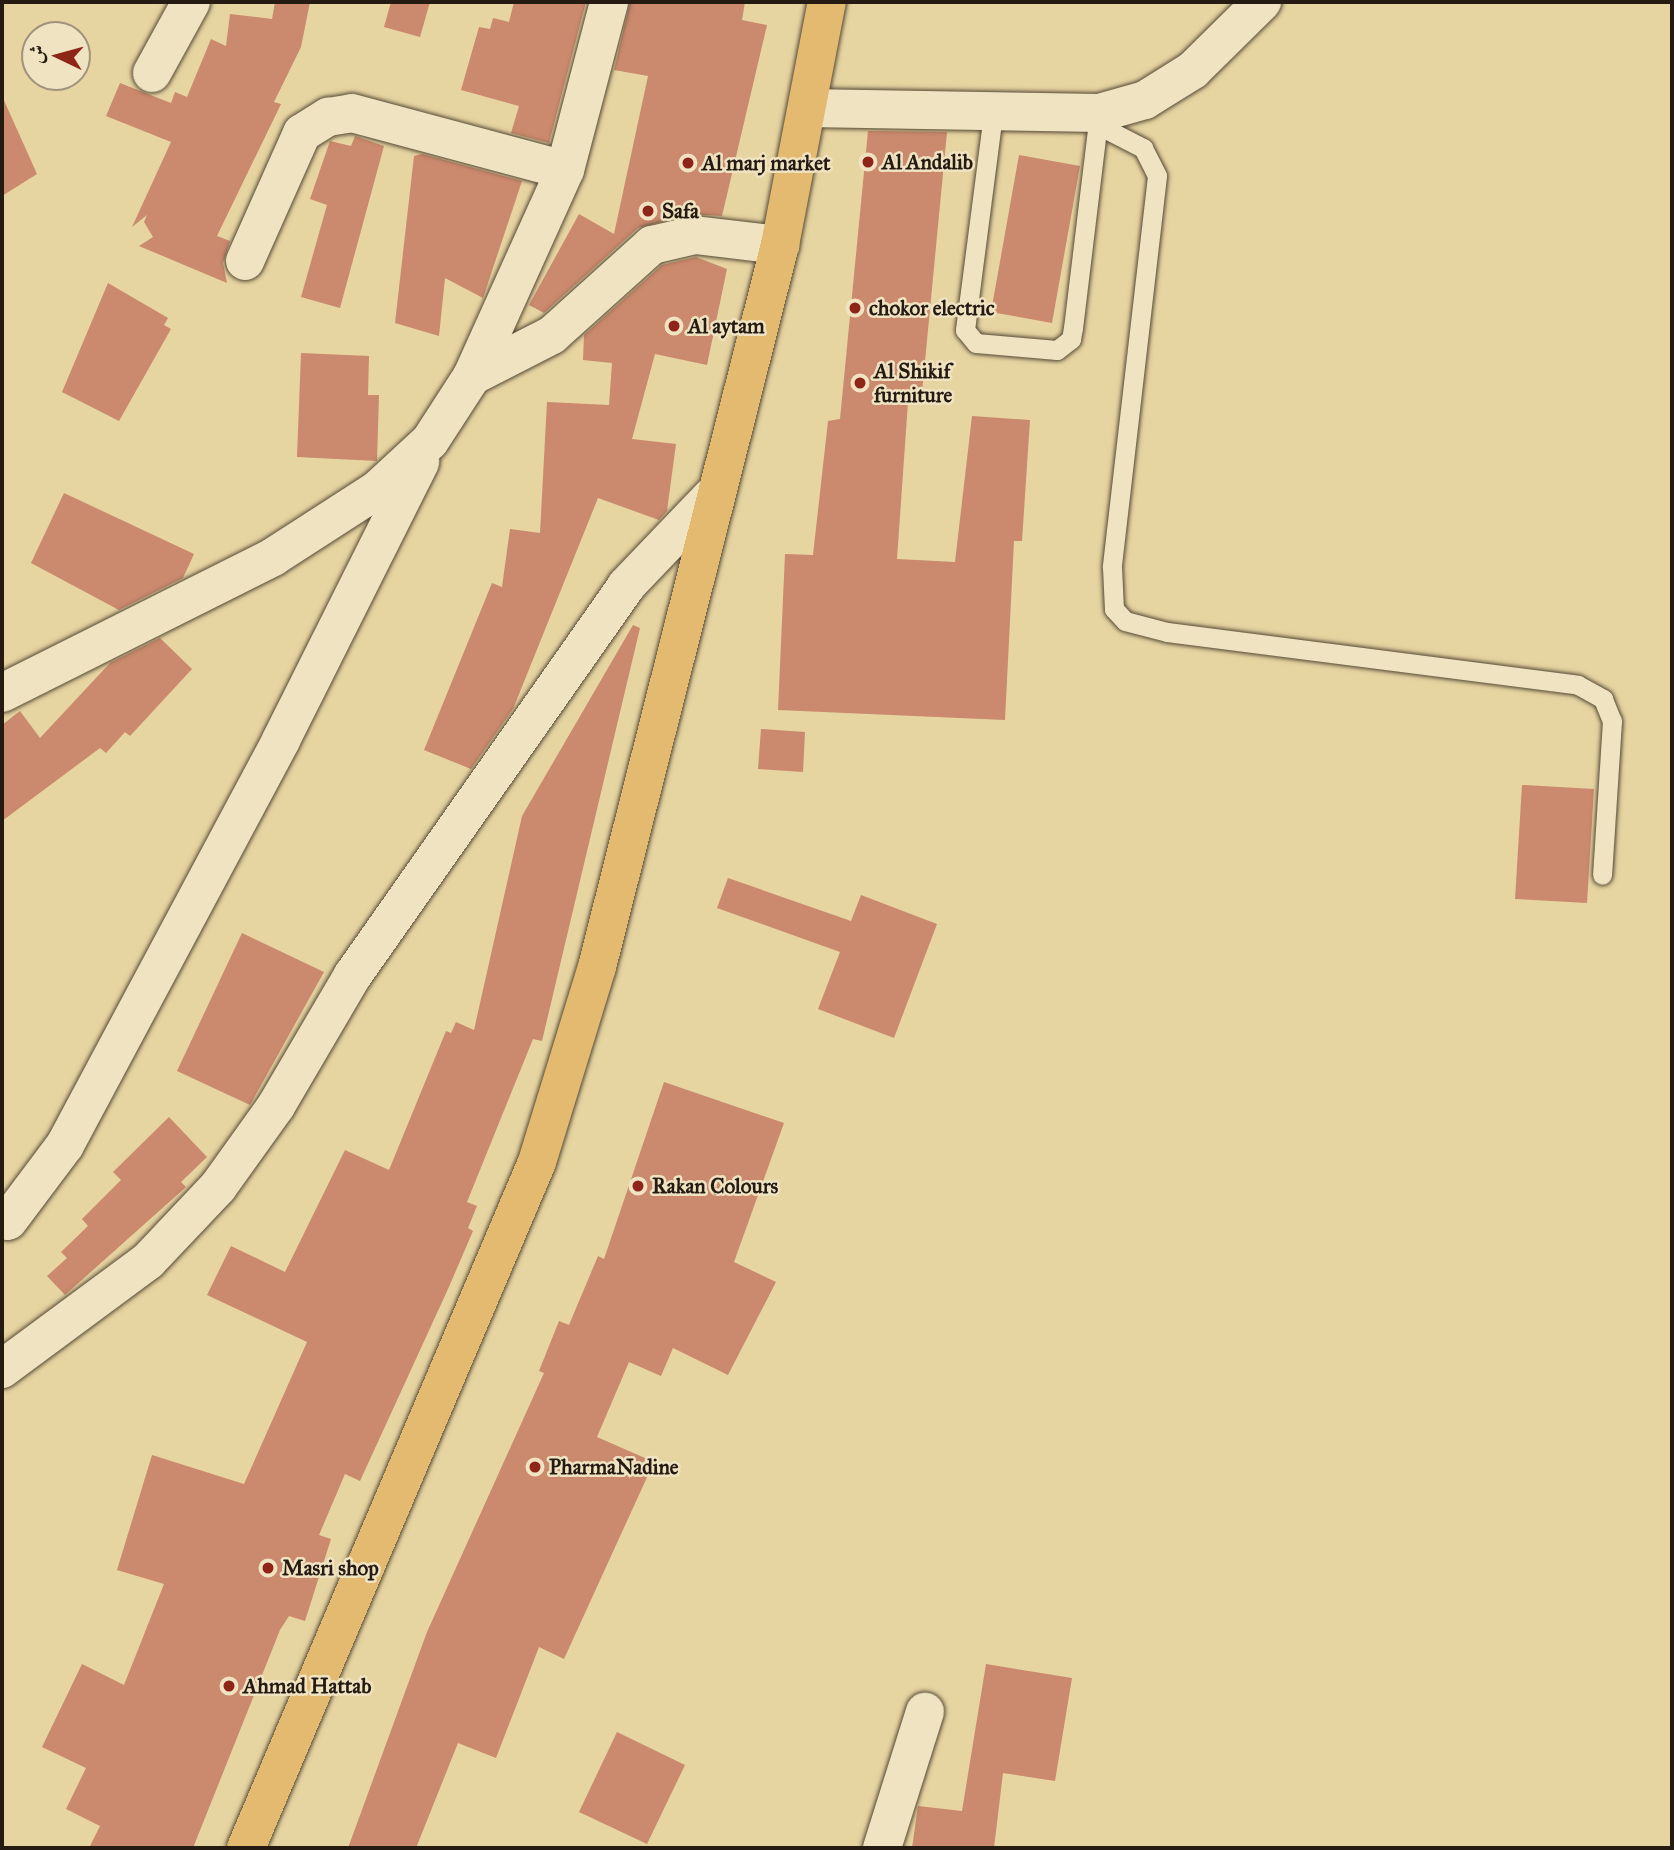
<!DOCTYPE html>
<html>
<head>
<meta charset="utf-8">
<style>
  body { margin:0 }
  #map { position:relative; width:1674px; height:1850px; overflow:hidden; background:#e6d4a1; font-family:"IM FELL Great Primer",Amiri,serif }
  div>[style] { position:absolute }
  .building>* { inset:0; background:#cb896d }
  .roads { filter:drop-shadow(0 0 2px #554936) drop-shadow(0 0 2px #554936) }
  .lane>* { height:19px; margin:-9.5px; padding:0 9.5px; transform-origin:9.5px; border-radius:9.5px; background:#efe3c2 }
  .street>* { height:38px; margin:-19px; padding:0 19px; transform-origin:19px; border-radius:19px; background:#efe3c2 }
  .primary>* { height:38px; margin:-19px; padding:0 19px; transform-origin:19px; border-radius:19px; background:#e3ba70 }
  .dots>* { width:19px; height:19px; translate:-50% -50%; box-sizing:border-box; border:4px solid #efe3c2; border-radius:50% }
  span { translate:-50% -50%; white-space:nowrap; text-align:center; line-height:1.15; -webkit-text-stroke:5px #efe3c2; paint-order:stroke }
  .poi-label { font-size:21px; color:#251b12; font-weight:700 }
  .left { translate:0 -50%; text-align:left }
  .frame { position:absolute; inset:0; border:4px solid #251b12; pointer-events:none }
  .north { position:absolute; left:21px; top:21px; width:70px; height:70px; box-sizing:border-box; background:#efe3c2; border:2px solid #9e937c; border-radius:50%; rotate:275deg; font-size:19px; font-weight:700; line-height:28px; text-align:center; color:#251b12 }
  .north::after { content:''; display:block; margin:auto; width:24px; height:32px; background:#8f2418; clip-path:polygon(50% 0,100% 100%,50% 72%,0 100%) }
</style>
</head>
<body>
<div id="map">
  <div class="building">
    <i style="clip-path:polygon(275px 2px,310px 2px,301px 47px,274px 102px,281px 104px,217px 236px,230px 241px,223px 263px,227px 283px,139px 246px,153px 237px,144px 222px,147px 215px,132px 227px,171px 142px,106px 116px,120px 83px,171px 103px,175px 92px,187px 97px,211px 39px,226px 46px,230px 14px,272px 19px)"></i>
    <i style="clip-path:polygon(391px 2px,430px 2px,420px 37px,384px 27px)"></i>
    <i style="clip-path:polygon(514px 2px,586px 2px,549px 143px,511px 133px,519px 106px,461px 90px,479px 27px,490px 29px,493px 18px,509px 22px)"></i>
    <i style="clip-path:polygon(630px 2px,745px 2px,742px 20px,767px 25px,722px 216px,690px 214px,638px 228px,544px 313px,529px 305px,579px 214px,614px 234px,648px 76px,614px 70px)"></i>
    <i style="clip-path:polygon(2px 96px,37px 174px,2px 196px)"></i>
    <i style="clip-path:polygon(868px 131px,947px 132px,921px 403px,908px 402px,897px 559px,955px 562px,972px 416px,1030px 420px,1022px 541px,1014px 541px,1005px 720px,778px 710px,785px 554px,813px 555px,828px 421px,840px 419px)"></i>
    <i style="clip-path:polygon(355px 136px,384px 146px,340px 308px,301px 297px,327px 205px,310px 199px,330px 141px,351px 146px)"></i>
    <i style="clip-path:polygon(422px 154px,522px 181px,483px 298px,445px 278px,439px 336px,395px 323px,414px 156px)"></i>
    <i style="clip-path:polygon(1019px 155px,1080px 166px,1052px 323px,991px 312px)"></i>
    <i style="clip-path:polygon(696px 257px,727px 269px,707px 365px,655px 354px,632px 439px,676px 444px,667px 511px,659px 520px,598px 498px,513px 709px,471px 769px,424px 750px,492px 583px,502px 587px,510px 529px,540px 533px,547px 402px,609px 405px,612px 363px,583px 360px,584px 335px,662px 265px)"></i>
    <i style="clip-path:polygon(108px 283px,168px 318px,164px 325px,171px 329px,119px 421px,62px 392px)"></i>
    <i style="clip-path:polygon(301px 353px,369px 356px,368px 395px,379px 395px,377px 461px,297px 457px)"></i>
    <i style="clip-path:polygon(64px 493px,194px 554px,183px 578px,119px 610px,31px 563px)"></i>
    <i style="clip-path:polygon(633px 625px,640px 628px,542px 1041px,533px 1039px,467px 1202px,477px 1206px,468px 1228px,473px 1231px,448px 1289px,360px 1481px,345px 1474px,319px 1535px,331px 1539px,305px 1621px,289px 1616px,280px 1630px,193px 1848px,89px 1848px,100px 1826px,66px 1809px,86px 1768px,42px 1747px,82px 1664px,124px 1685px,164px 1584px,117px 1570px,152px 1455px,244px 1484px,307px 1342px,207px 1295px,231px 1246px,285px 1272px,345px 1150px,389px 1170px,446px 1031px,451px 1033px,456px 1022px,474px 1030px,522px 816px)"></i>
    <i style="clip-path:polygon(160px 638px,192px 669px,130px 736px,125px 732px,106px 753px,100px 748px,2px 821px,2px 725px,20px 711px,40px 738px,110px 663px)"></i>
    <i style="clip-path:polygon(761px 729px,805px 732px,803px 772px,758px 769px)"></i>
    <i style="clip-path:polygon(1522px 785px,1594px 789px,1587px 903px,1515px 899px)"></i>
    <i style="clip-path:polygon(728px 878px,851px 921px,861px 895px,937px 924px,894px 1038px,818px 1009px,840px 952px,717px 908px)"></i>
    <i style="clip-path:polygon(242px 933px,324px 972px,250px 1105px,177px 1071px)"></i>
    <i style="clip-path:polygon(664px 1082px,784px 1123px,734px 1262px,776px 1282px,728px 1375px,673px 1348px,661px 1376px,629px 1362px,597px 1437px,654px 1462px,564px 1659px,539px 1647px,496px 1758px,458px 1743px,416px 1848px,348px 1848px,427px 1632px,544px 1373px,539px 1371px,559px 1321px,569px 1325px,598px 1256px,604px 1259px)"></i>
    <i style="clip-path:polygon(169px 1117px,207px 1157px,181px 1182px,186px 1187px,65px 1295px,47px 1276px,67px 1258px,61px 1252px,88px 1226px,82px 1219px,121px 1180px,113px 1172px)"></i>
    <i style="clip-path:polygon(986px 1664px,1072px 1678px,1055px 1781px,1003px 1773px,994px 1848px,912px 1848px,918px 1806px,962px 1811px)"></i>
    <i style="clip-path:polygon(617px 1732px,685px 1765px,647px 1844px,579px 1812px)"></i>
  </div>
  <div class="roads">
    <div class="lane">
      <i style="left:993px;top:114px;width:218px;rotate:97.4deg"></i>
      <i style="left:965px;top:330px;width:17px;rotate:50deg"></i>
      <i style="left:976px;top:343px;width:81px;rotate:4.9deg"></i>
      <i style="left:1057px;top:350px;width:18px;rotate:-38deg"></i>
      <i style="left:1071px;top:339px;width:11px;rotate:-80deg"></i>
      <i style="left:1073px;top:328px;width:216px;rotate:-83.1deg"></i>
      <i style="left:1098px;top:125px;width:51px;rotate:27.1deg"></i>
      <i style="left:1143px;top:148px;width:31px;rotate:63deg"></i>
      <i style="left:1157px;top:176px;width:394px;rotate:96.6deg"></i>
      <i style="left:1112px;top:567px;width:42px;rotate:87.3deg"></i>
      <i style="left:1114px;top:609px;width:16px;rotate:47deg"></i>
      <i style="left:1125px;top:621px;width:43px;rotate:14.7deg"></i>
      <i style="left:1167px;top:632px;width:414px;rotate:7.3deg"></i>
      <i style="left:1578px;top:685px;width:29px;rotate:29deg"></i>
      <i style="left:1603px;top:699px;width:24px;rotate:68deg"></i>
      <i style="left:1612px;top:721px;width:154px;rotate:93.7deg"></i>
    </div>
    <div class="street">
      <i style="left:152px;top:73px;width:81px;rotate:-61.2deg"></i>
      <i style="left:807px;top:108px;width:292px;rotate:1deg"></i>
      <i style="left:1099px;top:113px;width:48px;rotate:-15.8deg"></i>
      <i style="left:1145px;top:100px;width:57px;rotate:-32deg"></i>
      <i style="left:1193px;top:70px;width:97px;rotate:-44.6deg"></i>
      <i style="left:245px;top:261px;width:140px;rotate:-66deg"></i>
      <i style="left:302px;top:133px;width:31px;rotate:-32deg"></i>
      <i style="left:328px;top:117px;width:24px;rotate:-9deg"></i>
      <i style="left:352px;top:113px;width:220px;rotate:15deg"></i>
      <i style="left:472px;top:376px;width:226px;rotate:-65.7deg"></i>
      <i style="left:565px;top:170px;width:174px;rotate:-75.3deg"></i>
      <i style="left:2px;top:693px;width:303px;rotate:-26.6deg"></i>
      <i style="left:273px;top:557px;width:124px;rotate:-32.8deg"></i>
      <i style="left:377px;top:490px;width:72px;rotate:-42.8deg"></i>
      <i style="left:430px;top:441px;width:77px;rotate:-57.1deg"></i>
      <i style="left:472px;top:376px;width:90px;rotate:-27.1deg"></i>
      <i style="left:552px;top:335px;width:135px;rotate:-42deg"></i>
      <i style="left:652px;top:245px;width:44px;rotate:-13.1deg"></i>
      <i style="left:695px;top:235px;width:86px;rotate:6.7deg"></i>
      <i style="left:8px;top:1221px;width:95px;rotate:-53.1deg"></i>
      <i style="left:65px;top:1145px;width:459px;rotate:-61.9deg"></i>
      <i style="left:281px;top:740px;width:311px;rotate:-63.4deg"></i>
      <i style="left:2px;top:1369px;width:182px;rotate:-36.5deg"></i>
      <i style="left:148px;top:1261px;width:102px;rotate:-46.6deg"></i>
      <i style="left:218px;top:1187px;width:100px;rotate:-54.4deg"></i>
      <i style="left:276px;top:1106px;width:152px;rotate:-59.6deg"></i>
      <i style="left:353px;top:975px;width:475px;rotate:-54.9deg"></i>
      <i style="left:626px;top:586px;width:123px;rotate:-46.3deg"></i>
      <i style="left:882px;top:1848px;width:143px;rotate:-72.5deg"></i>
    </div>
    <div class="primary">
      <i style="left:246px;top:1848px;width:745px;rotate:-67.01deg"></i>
      <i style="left:537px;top:1162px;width:204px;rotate:-72.9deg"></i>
      <i style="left:597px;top:967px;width:745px;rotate:-75.78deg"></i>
      <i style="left:780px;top:245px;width:248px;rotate:-79.1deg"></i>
    </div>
  </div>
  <div class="dots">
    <i style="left:868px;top:162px;background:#8f2418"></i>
    <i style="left:688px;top:163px;background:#8f2418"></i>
    <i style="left:648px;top:211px;background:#8f2418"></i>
    <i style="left:855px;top:308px;background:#8f2418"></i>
    <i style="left:674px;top:326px;background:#8f2418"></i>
    <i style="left:860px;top:383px;background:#8f2418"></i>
    <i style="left:638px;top:1186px;background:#8f2418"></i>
    <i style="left:535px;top:1467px;background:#8f2418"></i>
    <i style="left:268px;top:1568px;background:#8f2418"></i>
    <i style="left:229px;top:1686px;background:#8f2418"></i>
  </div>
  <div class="poi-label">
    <span class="left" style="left:882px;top:162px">Al Andalib</span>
    <span class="left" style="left:702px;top:163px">Al marj market</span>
    <span class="left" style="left:662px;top:211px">Safa</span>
    <span class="left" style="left:869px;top:308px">chokor electric</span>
    <span class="left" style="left:688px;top:326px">Al aytam</span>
    <span class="left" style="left:874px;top:383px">Al Shikif<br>furniture</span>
    <span class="left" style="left:652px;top:1186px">Rakan Colours</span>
    <span class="left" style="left:549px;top:1467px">PharmaNadine</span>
    <span class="left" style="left:282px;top:1568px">Masri shop</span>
    <span class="left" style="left:243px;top:1686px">Ahmad Hattab</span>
  </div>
  <div class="frame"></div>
  <div class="north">ش</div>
</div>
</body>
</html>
